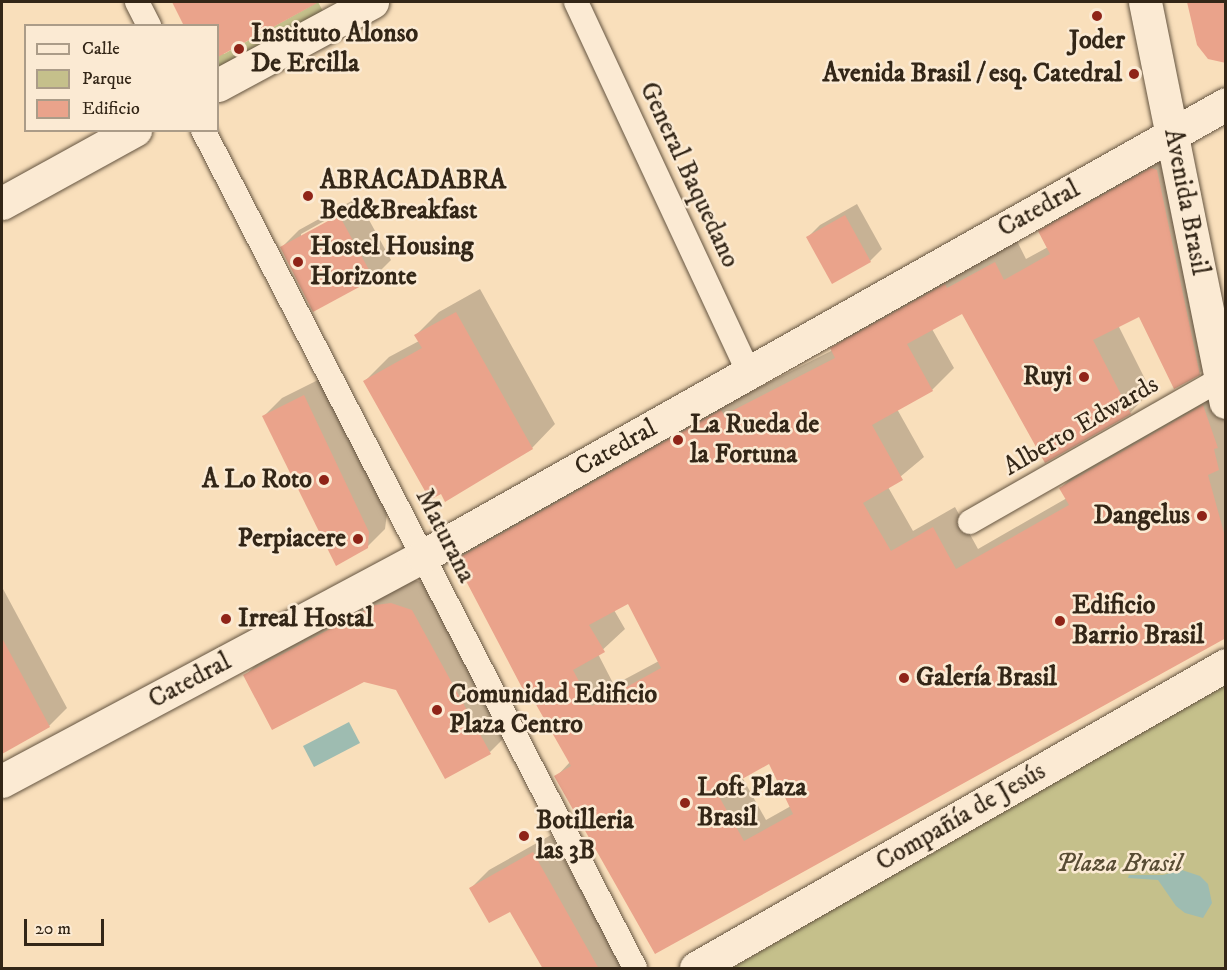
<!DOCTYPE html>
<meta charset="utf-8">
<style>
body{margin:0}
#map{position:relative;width:1227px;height:970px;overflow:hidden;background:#f9dfbb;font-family:"IM FELL DW Pica",serif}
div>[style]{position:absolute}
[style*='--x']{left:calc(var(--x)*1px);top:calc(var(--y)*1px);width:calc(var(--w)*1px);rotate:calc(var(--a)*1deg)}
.green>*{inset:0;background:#c5c08b}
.water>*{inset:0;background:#9ebcb1}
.shadow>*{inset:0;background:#0003}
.building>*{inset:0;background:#eaa38b}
.roads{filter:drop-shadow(0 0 2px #645440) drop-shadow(0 0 2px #645440)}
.street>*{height:24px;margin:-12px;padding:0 12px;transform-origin:12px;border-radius:12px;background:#fbead3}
.secondary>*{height:33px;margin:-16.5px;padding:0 16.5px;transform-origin:16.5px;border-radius:16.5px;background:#fbead3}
.dots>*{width:16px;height:16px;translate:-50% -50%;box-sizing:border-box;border:3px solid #fbead3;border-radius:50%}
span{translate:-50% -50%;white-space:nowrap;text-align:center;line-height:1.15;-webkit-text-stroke:5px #fbead3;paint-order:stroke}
.poi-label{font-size:26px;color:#332617;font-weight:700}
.left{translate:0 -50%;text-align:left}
.right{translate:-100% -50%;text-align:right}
.street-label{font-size:26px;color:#332617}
.park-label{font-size:26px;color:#584c34;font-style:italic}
.frame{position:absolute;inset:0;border:3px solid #332617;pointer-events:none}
.legend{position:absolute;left:24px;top:24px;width:195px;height:108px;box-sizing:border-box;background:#fbead3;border:2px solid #ab9c88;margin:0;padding:8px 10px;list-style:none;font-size:18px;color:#332617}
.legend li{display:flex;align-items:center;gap:12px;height:30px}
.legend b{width:30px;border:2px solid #ab9c88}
.scale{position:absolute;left:24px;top:919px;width:80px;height:27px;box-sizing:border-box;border:3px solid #332617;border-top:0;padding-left:8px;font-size:18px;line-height:21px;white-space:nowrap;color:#332617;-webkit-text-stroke:4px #fbead3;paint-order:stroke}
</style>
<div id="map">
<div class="green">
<div style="clip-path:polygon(318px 2px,325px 15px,218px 72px,218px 53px,224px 54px)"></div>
<div style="clip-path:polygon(1225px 680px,1225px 968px,732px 968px,1220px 682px)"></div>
</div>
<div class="water">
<div style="clip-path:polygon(349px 722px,360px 743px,314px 767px,303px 746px)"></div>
<div style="clip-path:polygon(1182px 870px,1200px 876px,1208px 884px,1212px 903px,1203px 918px,1185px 913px,1176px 906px,1158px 880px,1128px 878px,1129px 875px,1163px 875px)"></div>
</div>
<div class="shadow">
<div style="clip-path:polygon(173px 2px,316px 2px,224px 52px,222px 49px,218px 51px,218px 26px,186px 26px)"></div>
<div style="clip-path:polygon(1189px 2px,1226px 2px,1226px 61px,1199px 44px)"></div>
<div style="clip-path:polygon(evenodd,1173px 147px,1221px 352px,1199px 374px,1140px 315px,1118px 325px,1151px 391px,1130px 413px,963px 312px,932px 329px,954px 368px,932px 390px,897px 409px,924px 457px,888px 487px,913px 531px,955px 507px,978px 549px,1067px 498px,1061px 488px,1082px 466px,1226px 386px,1226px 634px,656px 952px,556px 777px,570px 762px,457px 560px,478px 538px,743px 389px,746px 394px,833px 350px,854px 327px,967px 263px,969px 267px,1017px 241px,1026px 259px,1048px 247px,1040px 232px,1062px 210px,1173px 147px,628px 602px,659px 661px,614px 685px,598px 654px,625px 629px,614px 610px,628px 602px,1173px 147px,770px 762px,791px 806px,766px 820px,742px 777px,770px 762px)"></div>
<div style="clip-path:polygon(evenodd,357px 198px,391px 260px,373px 278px,281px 248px,299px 230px,357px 198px,344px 210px,346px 213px,301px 238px,301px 234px,344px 210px)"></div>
<div style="clip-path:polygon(857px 204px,882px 249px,870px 261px,808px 237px,820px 225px)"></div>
<div style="clip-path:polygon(480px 289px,555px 424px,532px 448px,365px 381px,389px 357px,419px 341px,416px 335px,439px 312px)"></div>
<div style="clip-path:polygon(322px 378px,387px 513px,385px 529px,367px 547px,264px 416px,282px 398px)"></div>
<div style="clip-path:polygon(415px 580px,435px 587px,513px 729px,490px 752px,397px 689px,363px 680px,245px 676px,268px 652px,400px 582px)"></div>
<div style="clip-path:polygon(2px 587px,67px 708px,49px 726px,8px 748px,2px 737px)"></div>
<div style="clip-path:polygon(551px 835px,623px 967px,622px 968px,544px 968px,511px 910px,471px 888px,489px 870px)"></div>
</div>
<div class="building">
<div style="clip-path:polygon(172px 2px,319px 2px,218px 57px,218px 26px,184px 26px)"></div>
<div style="clip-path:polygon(1187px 2px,1226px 2px,1226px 63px,1208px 59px,1197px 45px)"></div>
<div style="clip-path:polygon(evenodd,1151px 168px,1157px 170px,1200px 375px,1174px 389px,1139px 317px,1093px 340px,1131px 414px,1045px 463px,962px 314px,907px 344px,933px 391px,872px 425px,903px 480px,863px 503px,891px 551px,933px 527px,956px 569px,1069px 505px,1059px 488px,1203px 405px,1218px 448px,1214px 449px,1219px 470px,1208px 475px,1226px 540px,1226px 638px,655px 954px,554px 776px,571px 766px,534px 701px,530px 703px,455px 560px,721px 410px,724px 415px,835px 358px,830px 348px,945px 284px,947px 288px,995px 262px,1004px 280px,1050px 254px,1038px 231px,1151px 168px,628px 604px,661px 668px,592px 706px,573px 670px,605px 652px,589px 625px,628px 604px,1151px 168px,769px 764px,793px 814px,744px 841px,717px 793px,769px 764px)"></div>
<div style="clip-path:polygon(339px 215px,374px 279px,313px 312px,280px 247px)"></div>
<div style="clip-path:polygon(845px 215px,871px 262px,832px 284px,806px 237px)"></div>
<div style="clip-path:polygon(456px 312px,533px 449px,445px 502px,441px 494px,430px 500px,363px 381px,422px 348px,414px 335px)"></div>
<div style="clip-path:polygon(304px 395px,369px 532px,368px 548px,336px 566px,262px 416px)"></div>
<div style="clip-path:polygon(391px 603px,412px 610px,491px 754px,445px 779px,396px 690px,364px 682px,272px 730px,243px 675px,375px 605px)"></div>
<div style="clip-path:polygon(2px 638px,50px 727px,2px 754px)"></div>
<div style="clip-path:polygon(533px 852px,599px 969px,543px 969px,510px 912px,489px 923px,469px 888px)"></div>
</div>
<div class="roads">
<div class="street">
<div style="--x:137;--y:2;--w:27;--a:63"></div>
<div style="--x:576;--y:2;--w:409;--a:65"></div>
<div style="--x:203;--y:130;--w:943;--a:62.73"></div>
<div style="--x:970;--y:522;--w:289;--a:-29.7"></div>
</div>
<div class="secondary">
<div style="--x:1145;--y:2;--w:408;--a:78.6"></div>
<div style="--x:218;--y:85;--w:175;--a:-28.3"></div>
<div style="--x:2;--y:203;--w:152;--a:-28.8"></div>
<div style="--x:2;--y:781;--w:477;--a:-28.1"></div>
<div style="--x:423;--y:556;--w:921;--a:-29.37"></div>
<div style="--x:696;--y:968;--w:610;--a:-29.76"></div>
</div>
</div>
<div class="dots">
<div style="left:1097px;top:16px;background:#8f2418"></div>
<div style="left:239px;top:49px;background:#8f2418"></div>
<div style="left:1134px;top:74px;background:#8f2418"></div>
<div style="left:308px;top:196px;background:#8f2418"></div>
<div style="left:298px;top:262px;background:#8f2418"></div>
<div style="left:1084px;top:377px;background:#8f2418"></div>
<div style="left:678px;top:440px;background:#8f2418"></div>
<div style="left:324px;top:480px;background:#8f2418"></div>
<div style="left:1202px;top:516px;background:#8f2418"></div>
<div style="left:358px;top:539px;background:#8f2418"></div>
<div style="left:226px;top:619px;background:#8f2418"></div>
<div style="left:1060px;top:621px;background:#8f2418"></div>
<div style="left:904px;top:678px;background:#8f2418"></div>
<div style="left:437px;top:710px;background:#8f2418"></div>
<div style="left:685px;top:803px;background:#8f2418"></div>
<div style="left:524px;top:836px;background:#8f2418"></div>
</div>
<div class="poi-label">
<span class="left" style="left:251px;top:49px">Instituto Alonso<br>De Ercilla</span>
<span style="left:1097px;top:41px">Joder</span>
<span class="right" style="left:1122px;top:74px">Avenida Brasil / esq. Catedral</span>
<span class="left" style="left:320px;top:196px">ABRACADABRA<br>Bed&amp;Breakfast</span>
<span class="left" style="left:310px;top:262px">Hostel Housing<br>Horizonte</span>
<span class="right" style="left:1072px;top:377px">Ruyi</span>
<span class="left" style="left:690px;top:440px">La Rueda de<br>la Fortuna</span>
<span class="right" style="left:312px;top:480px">A Lo Roto</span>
<span class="right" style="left:1190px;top:516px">Dangelus</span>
<span class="right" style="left:346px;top:539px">Perpiacere</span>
<span class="left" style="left:1072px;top:621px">Edificio<br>Barrio Brasil</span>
<span class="left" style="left:238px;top:619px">Irreal Hostal</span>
<span class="left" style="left:916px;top:678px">Galería Brasil</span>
<span class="left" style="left:449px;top:710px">Comunidad Edificio<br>Plaza Centro</span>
<span class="left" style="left:697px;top:803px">Loft Plaza<br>Brasil</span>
<span class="left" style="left:536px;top:836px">Botilleria<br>las 3B</span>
</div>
<div class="street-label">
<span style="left:689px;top:175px;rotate:65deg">General Baquedano</span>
<span style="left:1186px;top:202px;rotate:79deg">Avenida Brasil</span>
<span style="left:1039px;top:209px;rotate:-29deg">Catedral</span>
<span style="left:1081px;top:426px;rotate:-30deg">Alberto Edwards</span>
<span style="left:616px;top:448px;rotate:-29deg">Catedral</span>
<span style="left:445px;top:536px;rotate:63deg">Maturana</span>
<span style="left:190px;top:681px;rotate:-28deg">Catedral</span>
<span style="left:961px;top:817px;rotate:-30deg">Compañía de Jesús</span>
</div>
<div class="park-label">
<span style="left:1119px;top:864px">Plaza Brasil</span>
</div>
<div class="frame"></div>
<ul class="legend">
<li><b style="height:8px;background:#fbead3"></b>Calle</li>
<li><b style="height:16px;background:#c5c08b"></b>Parque</li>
<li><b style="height:16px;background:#eaa38b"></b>Edificio</li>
</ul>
<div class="scale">20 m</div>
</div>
